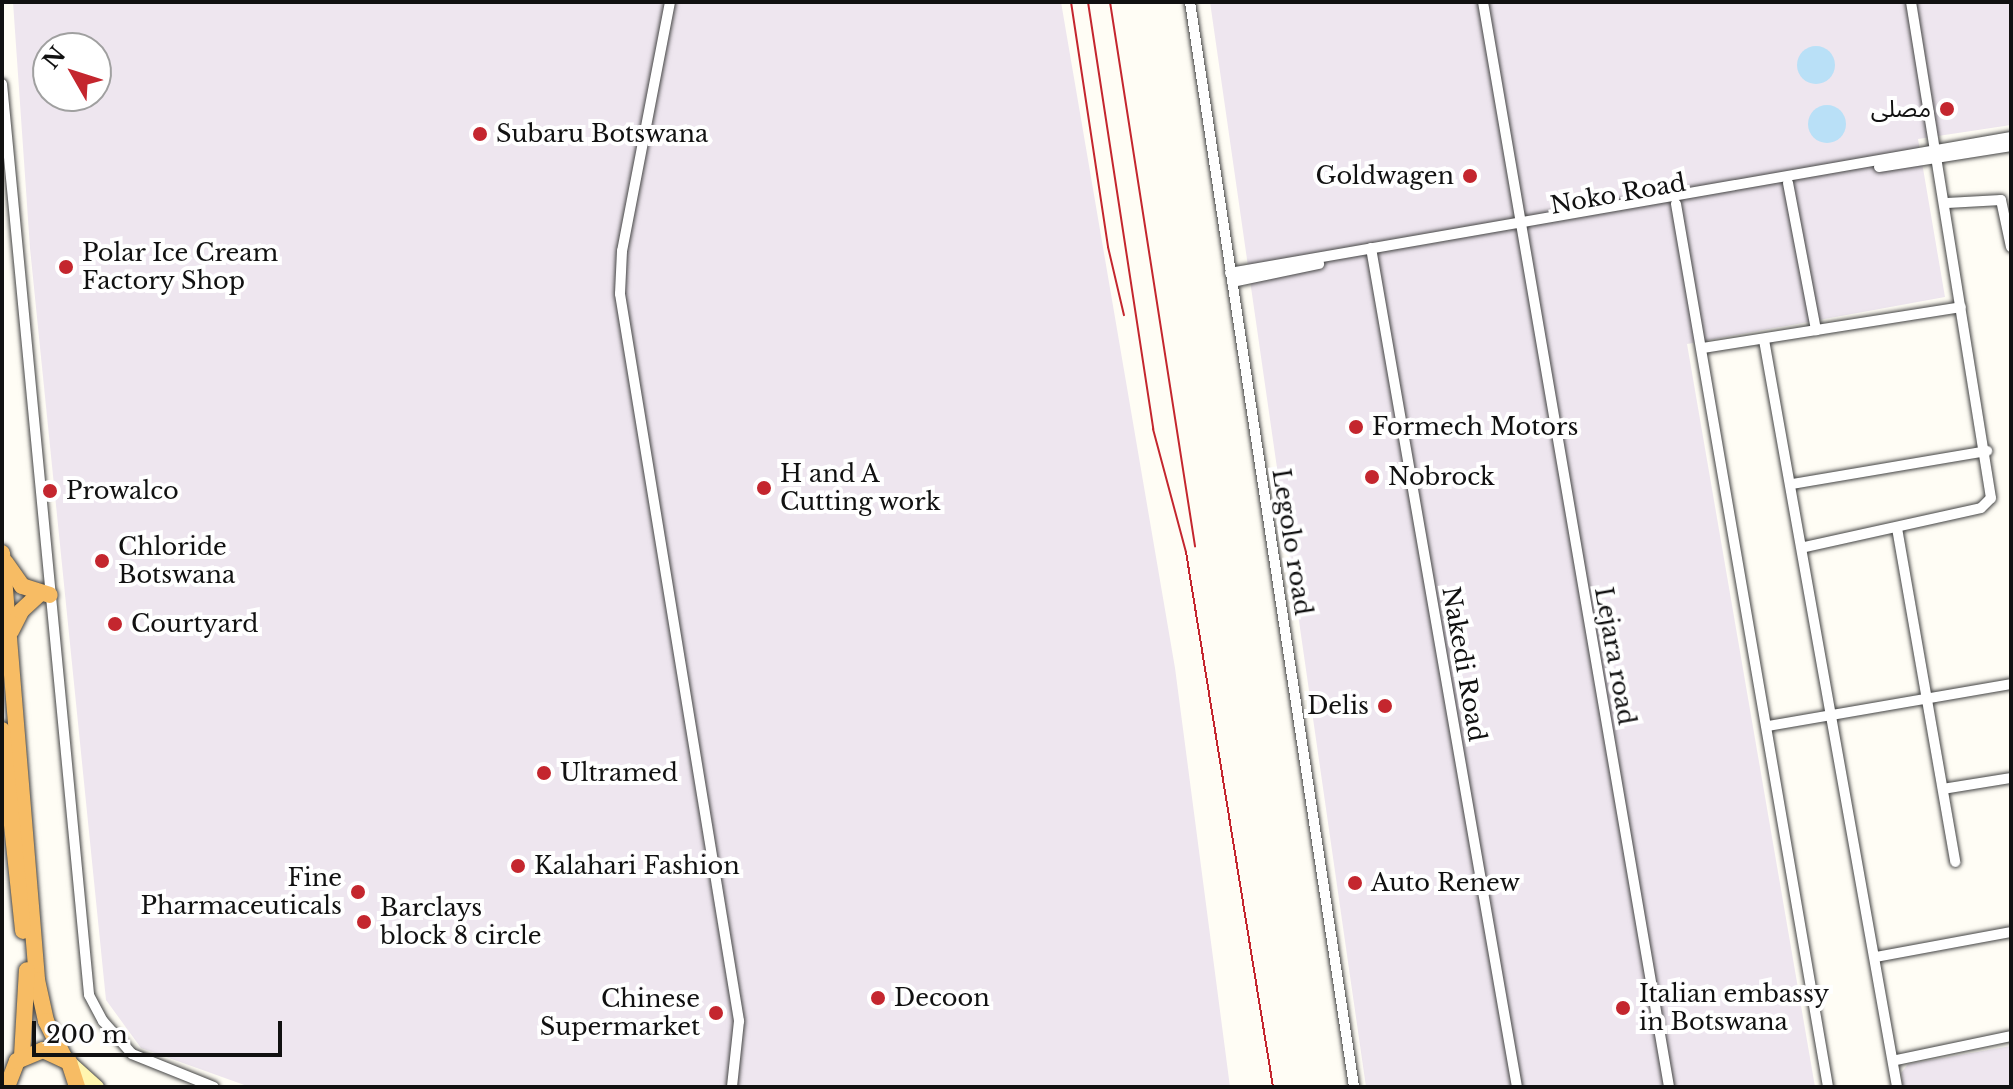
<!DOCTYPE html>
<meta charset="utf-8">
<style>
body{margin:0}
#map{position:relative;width:2013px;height:1089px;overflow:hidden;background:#fffdf5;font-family:"Libre Baskerville","Noto Sans Arabic",serif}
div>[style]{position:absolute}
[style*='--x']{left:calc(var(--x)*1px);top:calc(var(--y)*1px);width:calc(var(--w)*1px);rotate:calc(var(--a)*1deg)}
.industrial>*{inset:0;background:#eee6ef}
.water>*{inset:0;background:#b9e0f7}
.round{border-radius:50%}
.roads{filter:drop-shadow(0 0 2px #444) drop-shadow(0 0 2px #444)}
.minor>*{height:10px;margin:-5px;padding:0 5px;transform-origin:5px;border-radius:5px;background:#fff}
.secondary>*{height:14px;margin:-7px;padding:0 7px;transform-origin:7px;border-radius:7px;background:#fff6b0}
.trunk>*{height:16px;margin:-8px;padding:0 8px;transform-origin:8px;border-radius:8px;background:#f7bc64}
.rail>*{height:2px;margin:-1px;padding:0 1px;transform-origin:1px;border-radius:1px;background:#c4262e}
.dots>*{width:22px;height:22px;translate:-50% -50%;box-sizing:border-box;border:4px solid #fff;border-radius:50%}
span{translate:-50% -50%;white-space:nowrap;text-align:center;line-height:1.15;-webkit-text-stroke:8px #fff;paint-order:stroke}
.poi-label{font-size:24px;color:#111}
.right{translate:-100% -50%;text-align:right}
.left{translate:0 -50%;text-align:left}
.street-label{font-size:24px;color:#111}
.frame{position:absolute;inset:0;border:4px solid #111;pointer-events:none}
.north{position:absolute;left:32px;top:32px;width:80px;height:80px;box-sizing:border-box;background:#fff;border:2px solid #a0a0a0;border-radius:50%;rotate:309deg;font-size:22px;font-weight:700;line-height:32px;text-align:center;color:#111}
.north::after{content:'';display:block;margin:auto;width:28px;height:36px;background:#c4262e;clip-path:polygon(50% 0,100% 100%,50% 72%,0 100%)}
.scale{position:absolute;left:32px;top:1021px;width:250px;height:36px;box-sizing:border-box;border:4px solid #111;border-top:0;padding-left:10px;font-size:24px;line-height:28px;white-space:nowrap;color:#111;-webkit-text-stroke:6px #fff;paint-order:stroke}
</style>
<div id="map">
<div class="industrial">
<div style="clip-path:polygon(evenodd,13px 2px,1061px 2px,1175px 668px,1230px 1087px,250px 1087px,141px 1048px,106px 1000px,30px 248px,13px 2px,48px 48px,96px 48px,96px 96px,48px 96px,48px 48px)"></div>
<div style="clip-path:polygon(1210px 2px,2011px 2px,2011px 125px,1918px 139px,1945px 297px,1687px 344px,1815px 1087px,1366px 1087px)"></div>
<div style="clip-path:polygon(2011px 1046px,2011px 1087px,1903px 1087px,1901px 1073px,1908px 1064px)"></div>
</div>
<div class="water">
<div class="round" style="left:1797px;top:46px;width:38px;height:38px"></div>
<div class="round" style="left:1808px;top:105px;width:38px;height:38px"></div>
</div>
<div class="roads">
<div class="minor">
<div style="--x:670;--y:2;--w:254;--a:100.9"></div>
<div style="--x:622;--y:251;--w:43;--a:92.7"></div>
<div style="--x:620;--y:294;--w:737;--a:80.7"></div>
<div style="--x:739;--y:1021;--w:66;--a:96.1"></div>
<div style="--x:1190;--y:2;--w:1097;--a:81.4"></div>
<div style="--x:1483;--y:2;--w:1101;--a:80.27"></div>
<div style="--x:2;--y:84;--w:915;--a:84.54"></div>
<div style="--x:89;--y:995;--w:30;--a:62"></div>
<div style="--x:103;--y:1021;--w:44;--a:48.7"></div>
<div style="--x:132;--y:1054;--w:88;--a:21.9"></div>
<div style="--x:1879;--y:167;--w:134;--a:-9"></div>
<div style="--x:1788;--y:183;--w:150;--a:79.2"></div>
<div style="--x:1947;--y:203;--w:54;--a:-3.2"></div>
<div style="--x:2001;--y:200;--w:48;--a:78"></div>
<div style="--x:1676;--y:204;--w:896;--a:80.23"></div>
<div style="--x:1371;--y:248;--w:852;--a:80.13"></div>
<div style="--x:1230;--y:273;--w:793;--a:-9.88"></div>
<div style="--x:1232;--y:282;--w:89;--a:-11.7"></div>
<div style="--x:1764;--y:340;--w:759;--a:79.9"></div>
<div style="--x:1703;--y:348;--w:261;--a:-9"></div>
<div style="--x:1792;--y:484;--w:198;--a:-9.6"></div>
<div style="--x:1897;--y:528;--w:339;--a:80.1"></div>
<div style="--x:1805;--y:547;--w:180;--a:-12.5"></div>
<div style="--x:1981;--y:508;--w:14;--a:-45"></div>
<div style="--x:1991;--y:498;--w:502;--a:-99.16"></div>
<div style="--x:1768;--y:726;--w:247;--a:-9.8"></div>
<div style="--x:1943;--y:789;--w:69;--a:-9.2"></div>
<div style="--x:1876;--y:957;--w:137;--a:-10.5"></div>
<div style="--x:1896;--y:1060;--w:117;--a:-11.8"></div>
</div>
<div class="secondary">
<div style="--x:69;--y:1062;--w:38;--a:42"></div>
</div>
<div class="trunk">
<div style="--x:2;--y:553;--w:428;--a:85.3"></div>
<div style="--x:37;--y:980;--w:42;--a:77.6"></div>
<div style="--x:46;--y:1021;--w:40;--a:63.4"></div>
<div style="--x:6;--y:563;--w:28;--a:55"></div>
<div style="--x:22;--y:586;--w:29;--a:18"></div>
<div style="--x:11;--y:631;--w:22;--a:-63"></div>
<div style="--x:21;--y:611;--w:23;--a:-43"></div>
<div style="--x:2;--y:730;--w:202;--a:84"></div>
<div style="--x:22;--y:1056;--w:86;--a:-86.7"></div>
<div style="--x:7;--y:1087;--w:28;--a:-69"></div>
<div style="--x:17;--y:1061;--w:28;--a:-23"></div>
<div style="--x:43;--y:1050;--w:29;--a:25"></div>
<div style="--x:69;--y:1062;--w:26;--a:72"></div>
</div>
</div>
<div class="rail">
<div style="--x:1071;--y:2;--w:248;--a:81.4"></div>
<div style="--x:1108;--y:247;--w:70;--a:76.8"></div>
<div style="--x:1088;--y:2;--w:432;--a:81.3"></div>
<div style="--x:1153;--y:429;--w:127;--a:75"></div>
<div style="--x:1186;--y:552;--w:542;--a:80.76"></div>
<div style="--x:1110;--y:2;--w:551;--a:81.12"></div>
</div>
<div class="dots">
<div style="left:1947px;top:109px;background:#c4262e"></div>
<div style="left:480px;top:134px;background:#c4262e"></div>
<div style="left:1470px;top:176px;background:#c4262e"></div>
<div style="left:66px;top:267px;background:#c4262e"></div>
<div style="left:1356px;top:427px;background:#c4262e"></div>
<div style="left:1372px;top:477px;background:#c4262e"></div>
<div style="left:764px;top:488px;background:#c4262e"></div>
<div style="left:50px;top:491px;background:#c4262e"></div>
<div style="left:102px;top:561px;background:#c4262e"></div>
<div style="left:115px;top:624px;background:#c4262e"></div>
<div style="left:1385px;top:706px;background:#c4262e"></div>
<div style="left:544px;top:773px;background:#c4262e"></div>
<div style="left:518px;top:866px;background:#c4262e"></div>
<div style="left:1355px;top:883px;background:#c4262e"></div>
<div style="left:358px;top:892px;background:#c4262e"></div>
<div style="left:364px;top:922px;background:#c4262e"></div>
<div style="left:878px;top:998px;background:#c4262e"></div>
<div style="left:1623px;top:1008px;background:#c4262e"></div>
<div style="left:716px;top:1013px;background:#c4262e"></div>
</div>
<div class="poi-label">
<span class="right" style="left:1931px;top:109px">مصلى</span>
<span class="left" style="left:496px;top:134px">Subaru Botswana</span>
<span class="right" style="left:1454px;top:176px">Goldwagen</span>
<span class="left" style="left:82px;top:267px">Polar Ice Cream<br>Factory Shop</span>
<span class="left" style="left:1372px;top:427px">Formech Motors</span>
<span class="left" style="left:780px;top:488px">H and A<br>Cutting work</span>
<span class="left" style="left:1388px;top:477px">Nobrock</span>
<span class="left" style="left:66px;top:491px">Prowalco</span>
<span class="left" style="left:118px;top:561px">Chloride<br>Botswana</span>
<span class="left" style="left:131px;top:624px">Courtyard</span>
<span class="right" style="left:1369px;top:706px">Delis</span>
<span class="left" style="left:560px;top:773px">Ultramed</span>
<span class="left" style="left:534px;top:866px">Kalahari Fashion</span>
<span class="right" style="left:342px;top:892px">Fine<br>Pharmaceuticals</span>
<span class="left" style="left:1371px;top:883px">Auto Renew</span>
<span class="left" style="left:380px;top:922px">Barclays<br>block 8 circle</span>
<span class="left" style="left:1639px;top:1008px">Italian embassy<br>in Botswana</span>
<span class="left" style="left:894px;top:998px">Decoon</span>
<span class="right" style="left:700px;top:1013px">Chinese<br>Supermarket</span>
</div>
<div class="street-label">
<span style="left:1618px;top:194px;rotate:-10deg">Noko Road</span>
<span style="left:1292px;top:542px;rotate:81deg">Legolo road</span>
<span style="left:1615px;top:656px;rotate:80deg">Lejara road</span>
<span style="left:1464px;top:664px;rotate:80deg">Nakedi Road</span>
</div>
<div class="frame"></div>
<div class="north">N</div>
<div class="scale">200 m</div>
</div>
